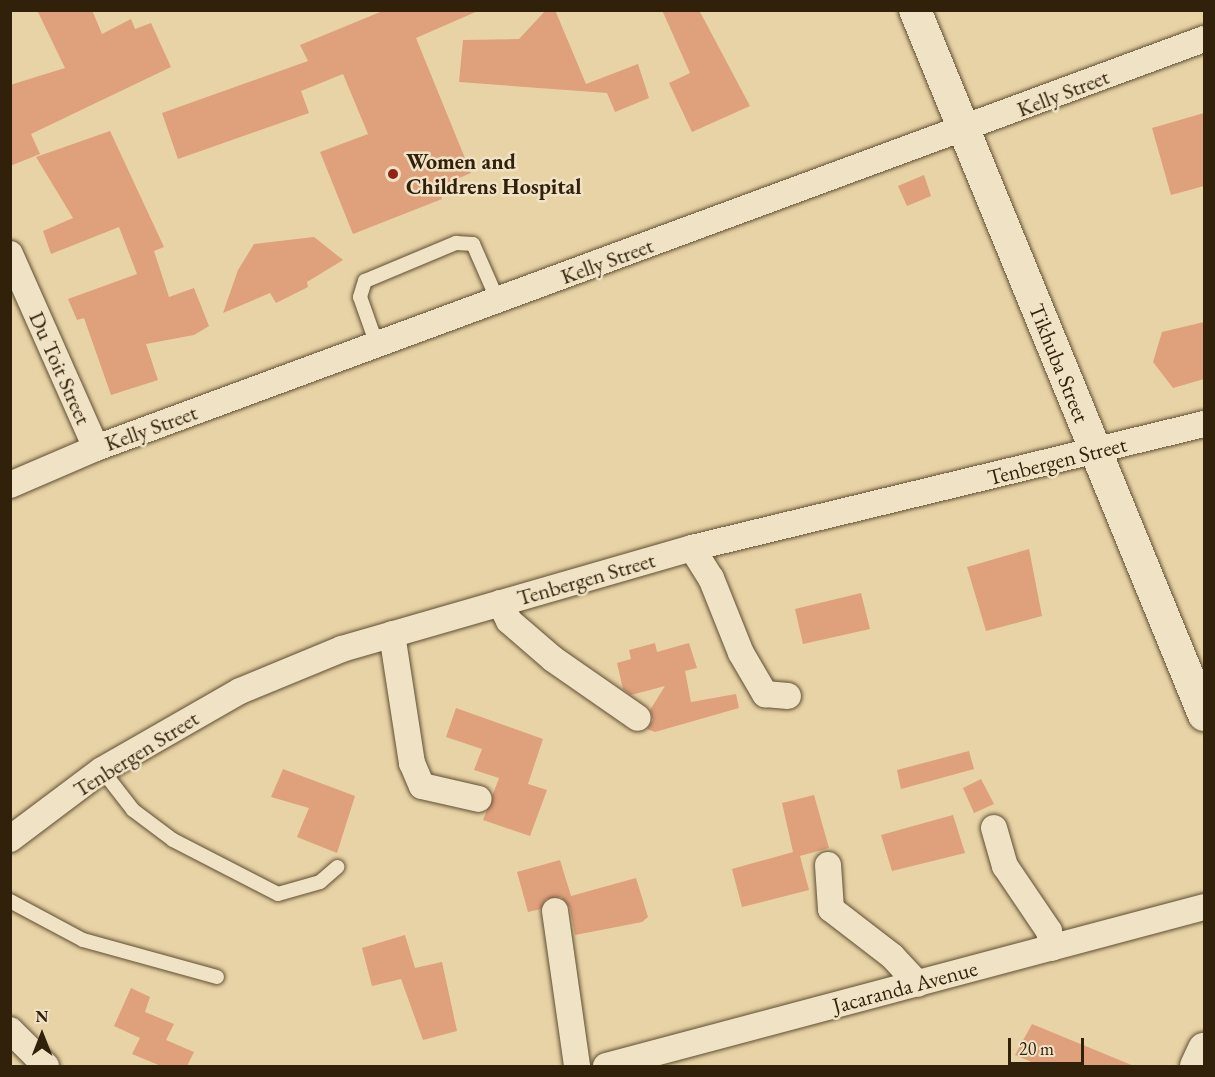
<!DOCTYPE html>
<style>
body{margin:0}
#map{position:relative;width:1215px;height:1077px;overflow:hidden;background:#e8d3a6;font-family:"EB Garamond",serif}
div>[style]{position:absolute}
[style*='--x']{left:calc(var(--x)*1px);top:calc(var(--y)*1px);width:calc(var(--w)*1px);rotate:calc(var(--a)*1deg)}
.building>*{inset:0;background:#dfa07c}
.roads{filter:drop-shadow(0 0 2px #5f4e32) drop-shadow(0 0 2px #5f4e32)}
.service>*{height:14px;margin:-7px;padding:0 7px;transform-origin:7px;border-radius:7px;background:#f0e2c5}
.minor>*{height:26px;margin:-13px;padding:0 13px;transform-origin:13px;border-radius:13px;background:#f0e2c5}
.tertiary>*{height:32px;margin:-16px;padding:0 16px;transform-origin:16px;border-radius:16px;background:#f0e2c5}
.dots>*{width:16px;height:16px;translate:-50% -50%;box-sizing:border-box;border:3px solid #f0e2c5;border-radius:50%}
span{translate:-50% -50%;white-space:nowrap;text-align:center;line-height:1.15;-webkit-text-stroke:5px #f0e2c5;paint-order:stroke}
.street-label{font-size:22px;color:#31210b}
.poi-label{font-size:22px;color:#31210b;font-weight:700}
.left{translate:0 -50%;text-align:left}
.frame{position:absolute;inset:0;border:12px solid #31210b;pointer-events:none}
.north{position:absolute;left:12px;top:1005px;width:60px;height:60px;-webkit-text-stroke:4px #f0e2c5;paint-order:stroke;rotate:0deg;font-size:16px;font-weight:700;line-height:24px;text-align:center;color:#31210b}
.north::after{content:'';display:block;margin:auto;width:21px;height:27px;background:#31210b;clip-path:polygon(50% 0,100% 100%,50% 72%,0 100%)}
.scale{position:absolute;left:1008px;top:1038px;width:76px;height:27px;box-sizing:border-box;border:3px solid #31210b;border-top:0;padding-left:8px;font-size:18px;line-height:21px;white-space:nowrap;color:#31210b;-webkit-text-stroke:4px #f0e2c5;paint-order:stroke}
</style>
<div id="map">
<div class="building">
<div style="clip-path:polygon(37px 10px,92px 10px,102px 34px,131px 19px,135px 29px,151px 23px,171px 67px,31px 134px,40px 154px,10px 166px,10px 85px,65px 68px)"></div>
<div style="clip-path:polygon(385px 10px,480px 10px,416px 38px,471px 173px,438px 187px,442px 199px,353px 234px,320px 152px,368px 134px,343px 74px,301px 91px,309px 113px,178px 159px,162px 113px,308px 61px,300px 45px)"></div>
<div style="clip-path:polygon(546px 10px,555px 10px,586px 84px,638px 64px,649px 98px,615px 112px,607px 93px,459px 82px,463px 40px,519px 39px)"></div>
<div style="clip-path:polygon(662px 10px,699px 10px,750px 106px,692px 132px,669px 83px,690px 73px)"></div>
<div style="clip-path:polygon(1204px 113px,1204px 186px,1171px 195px,1152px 128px)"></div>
<div style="clip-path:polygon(110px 131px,164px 247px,154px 251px,169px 297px,194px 288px,209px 326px,194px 335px,146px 344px,158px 380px,111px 395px,84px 318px,77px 320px,68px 299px,137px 274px,119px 227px,51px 254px,43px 231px,73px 218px,36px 157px)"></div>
<div style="clip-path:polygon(924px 175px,931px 196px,907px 206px,898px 186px)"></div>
<div style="clip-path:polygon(314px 237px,343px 260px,307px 282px,308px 287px,276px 303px,270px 293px,223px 313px,238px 270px,254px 244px)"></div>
<div style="clip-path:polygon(1204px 322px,1204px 379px,1173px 388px,1153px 362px,1162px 332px)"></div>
<div style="clip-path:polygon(1029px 549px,1042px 616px,986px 631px,967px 567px)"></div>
<div style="clip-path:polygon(861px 593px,870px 629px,803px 644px,795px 609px)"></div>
<div style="clip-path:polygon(655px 643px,657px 652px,689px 643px,697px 668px,685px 671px,691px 702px,736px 694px,739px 708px,655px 732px,647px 729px,653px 720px,650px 710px,665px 686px,631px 695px,623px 689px,617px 663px,631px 659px,629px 650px)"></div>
<div style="clip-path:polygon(456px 708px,543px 739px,528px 784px,547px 790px,530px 836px,483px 820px,499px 778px,474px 770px,482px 749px,446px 737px)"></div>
<div style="clip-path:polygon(969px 751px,974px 769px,901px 789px,897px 770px)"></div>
<div style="clip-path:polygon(283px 769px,355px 796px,337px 853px,297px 837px,309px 808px,271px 797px)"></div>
<div style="clip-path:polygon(981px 779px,994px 804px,974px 813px,963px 788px)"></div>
<div style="clip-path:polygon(814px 795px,829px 848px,800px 856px,809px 890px,742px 907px,732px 869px,793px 852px,782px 803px)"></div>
<div style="clip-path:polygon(953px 815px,965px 853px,892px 871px,881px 835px)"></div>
<div style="clip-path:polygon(560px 860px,571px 896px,636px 878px,648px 917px,642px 922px,575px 935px,570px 908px,561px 897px,546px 899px,541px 909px,528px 912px,517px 872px)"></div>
<div style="clip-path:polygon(405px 935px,415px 968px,442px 962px,457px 1031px,423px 1040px,401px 979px,372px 986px,362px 948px)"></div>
<div style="clip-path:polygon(131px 988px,150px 997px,145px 1012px,174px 1024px,166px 1040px,194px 1052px,187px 1066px,161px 1066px,132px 1054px,140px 1038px,114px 1026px)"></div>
<div style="clip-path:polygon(1032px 1024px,1134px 1066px,1041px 1066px,1015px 1055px)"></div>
</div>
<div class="roads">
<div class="service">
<div style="--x:377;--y:345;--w:51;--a:-109.5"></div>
<div style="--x:360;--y:297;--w:17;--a:-73"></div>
<div style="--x:365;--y:281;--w:99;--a:-22.7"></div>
<div style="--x:456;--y:243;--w:17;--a:3"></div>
<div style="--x:473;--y:244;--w:62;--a:66.3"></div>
<div style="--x:102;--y:770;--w:51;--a:52.2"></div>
<div style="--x:133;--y:810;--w:50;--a:36.9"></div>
<div style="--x:173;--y:840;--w:118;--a:27.2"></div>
<div style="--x:278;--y:894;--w:44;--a:-15.9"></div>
<div style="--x:320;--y:882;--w:23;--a:-41"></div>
<div style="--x:10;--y:901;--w:83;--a:28.1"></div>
<div style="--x:83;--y:940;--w:139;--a:15.4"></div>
</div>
<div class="minor">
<div style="--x:10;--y:254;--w:212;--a:66.1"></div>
<div style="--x:10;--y:485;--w:94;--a:-23.3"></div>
<div style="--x:96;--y:448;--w:1181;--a:-20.26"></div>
<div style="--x:692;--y:548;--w:36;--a:58"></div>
<div style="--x:711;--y:578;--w:81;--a:68.2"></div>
<div style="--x:741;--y:653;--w:48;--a:59.7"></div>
<div style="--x:765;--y:694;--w:23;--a:5"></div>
<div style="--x:500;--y:603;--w:20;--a:63"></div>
<div style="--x:509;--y:621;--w:58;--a:40.8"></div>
<div style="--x:553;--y:659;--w:103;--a:34.8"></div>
<div style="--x:392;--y:634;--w:131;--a:81.2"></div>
<div style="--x:412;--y:763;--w:25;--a:67"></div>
<div style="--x:422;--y:786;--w:58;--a:12.8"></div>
<div style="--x:994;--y:828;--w:40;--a:74"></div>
<div style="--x:1005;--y:866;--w:78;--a:55.9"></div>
<div style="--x:1049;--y:931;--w:17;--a:80"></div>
<div style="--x:10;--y:839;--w:115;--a:-36.9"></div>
<div style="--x:102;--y:770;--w:159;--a:-29.8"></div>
<div style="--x:240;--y:691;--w:110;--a:-22.4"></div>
<div style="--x:342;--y:649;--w:364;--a:-16.1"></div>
<div style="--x:692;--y:548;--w:527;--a:-13.61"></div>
<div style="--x:828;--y:865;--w:44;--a:86.1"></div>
<div style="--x:831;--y:909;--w:77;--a:37.6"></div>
<div style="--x:892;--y:956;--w:38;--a:47"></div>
<div style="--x:555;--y:911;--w:157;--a:81.9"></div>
<div style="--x:10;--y:1030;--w:51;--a:45"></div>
<div style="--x:606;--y:1066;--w:619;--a:-14.89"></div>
</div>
<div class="tertiary">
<div style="--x:915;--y:10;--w:762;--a:67.71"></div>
<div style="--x:1196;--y:1066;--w:19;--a:-65"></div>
</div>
</div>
<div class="dots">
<div style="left:393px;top:174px;background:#8f2418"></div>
</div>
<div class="street-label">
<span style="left:1063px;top:93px;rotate:-21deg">Kelly Street</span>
<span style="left:607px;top:261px;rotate:-20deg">Kelly Street</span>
<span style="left:1059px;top:363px;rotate:68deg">Tikhuba Street</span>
<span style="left:60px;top:368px;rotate:66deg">Du Toit Street</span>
<span style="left:151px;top:428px;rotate:-20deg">Kelly Street</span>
<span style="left:1057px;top:461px;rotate:-14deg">Tenbergen Street</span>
<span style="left:586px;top:579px;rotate:-16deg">Tenbergen Street</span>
<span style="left:136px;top:754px;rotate:-32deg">Tenbergen Street</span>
<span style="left:905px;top:987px;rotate:-15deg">Jacaranda Avenue</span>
</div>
<div class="poi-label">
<span class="left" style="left:406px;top:174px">Women and<br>Childrens Hospital</span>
</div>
<div class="frame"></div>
<div class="north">N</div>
<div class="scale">20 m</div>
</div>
